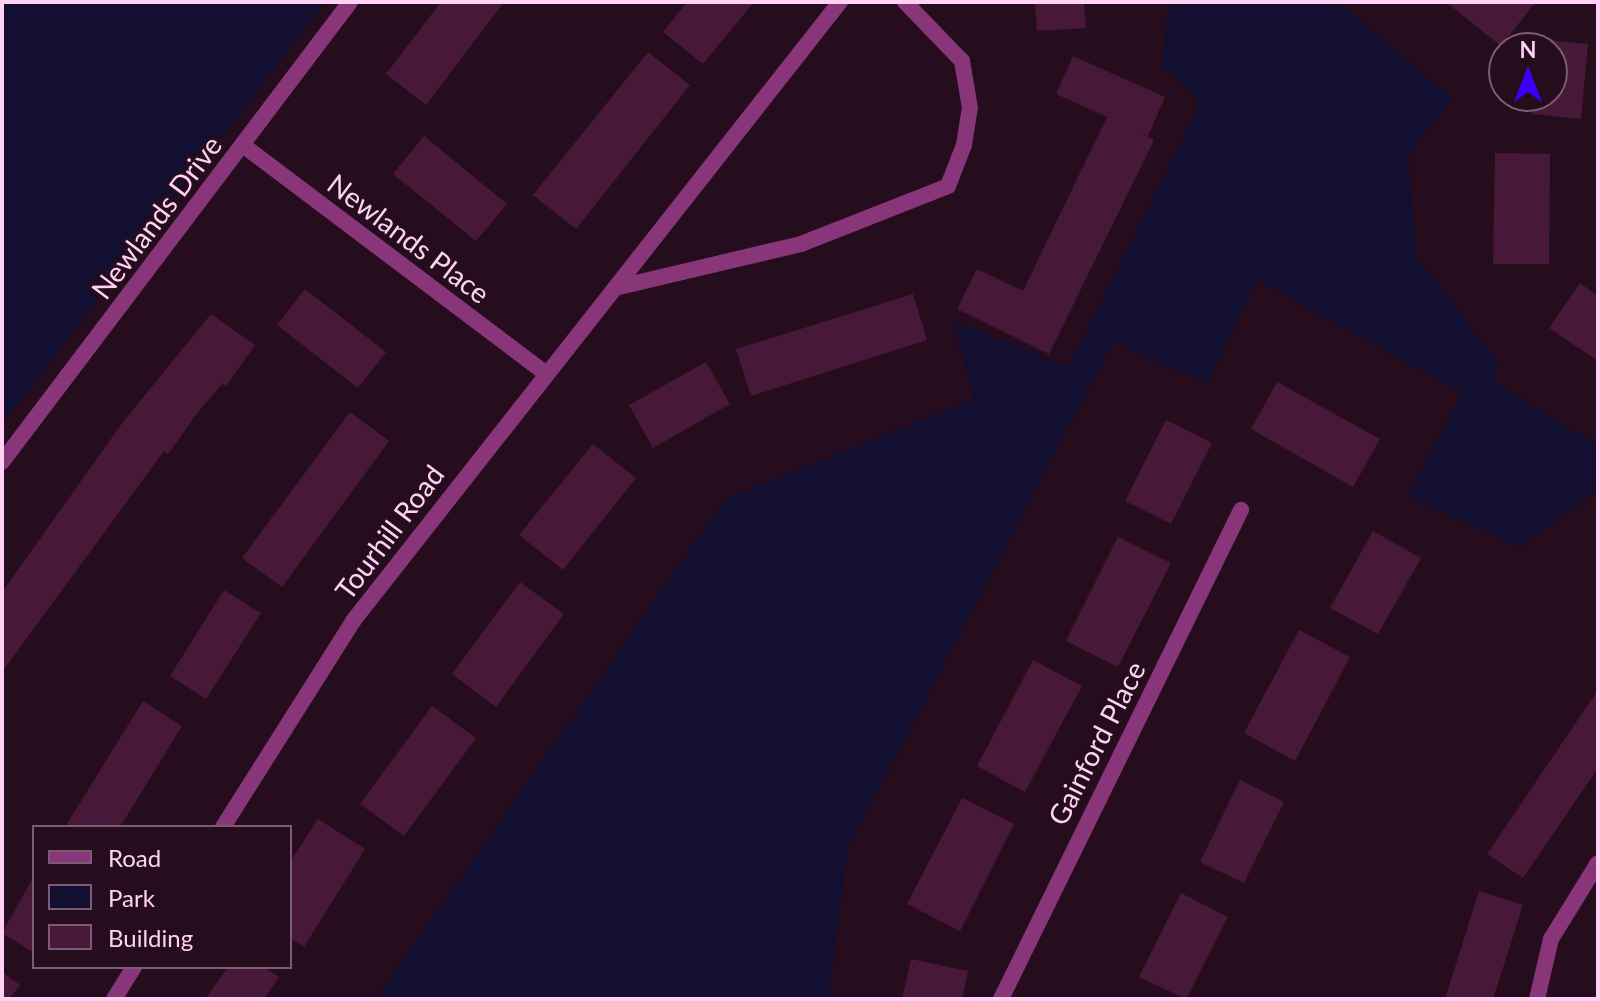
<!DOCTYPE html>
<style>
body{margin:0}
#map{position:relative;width:1600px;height:1001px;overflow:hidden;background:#250d1e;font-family:Lato,sans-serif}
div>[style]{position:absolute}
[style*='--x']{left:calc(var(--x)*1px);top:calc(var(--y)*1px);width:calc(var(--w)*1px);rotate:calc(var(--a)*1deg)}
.green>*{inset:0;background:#130f30}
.building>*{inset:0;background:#481838}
.minor>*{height:16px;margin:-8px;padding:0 8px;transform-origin:8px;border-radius:8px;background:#883579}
span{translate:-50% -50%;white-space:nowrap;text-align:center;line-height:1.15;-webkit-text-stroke:7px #250d1e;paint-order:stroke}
.street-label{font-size:28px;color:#ffd1f4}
.frame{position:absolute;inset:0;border:4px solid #ffd1f4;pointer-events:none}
.legend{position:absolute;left:32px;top:825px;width:260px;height:144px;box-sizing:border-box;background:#250d1e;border:2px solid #7c5b74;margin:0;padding:10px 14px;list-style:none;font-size:24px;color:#ffd1f4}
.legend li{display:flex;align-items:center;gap:16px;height:40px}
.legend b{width:40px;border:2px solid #7c5b74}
.north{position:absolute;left:1488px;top:32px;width:80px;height:80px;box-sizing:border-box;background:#250d1e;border:2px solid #7c5b74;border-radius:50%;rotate:0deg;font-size:22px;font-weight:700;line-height:32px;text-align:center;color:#ffd1f4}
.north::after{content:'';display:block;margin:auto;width:28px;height:36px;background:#3b00fc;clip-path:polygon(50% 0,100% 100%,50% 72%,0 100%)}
</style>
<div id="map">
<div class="green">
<div style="clip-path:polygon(2px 2px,325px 2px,2px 425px)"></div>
<div style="clip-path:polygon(1169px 2px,1337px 2px,1453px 98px,1408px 156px,1416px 255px,1497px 361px,1495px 383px,1598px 445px,1596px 492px,1519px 547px,1408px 496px,1462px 393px,1257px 280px,1207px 384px,1113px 342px,848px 848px,828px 999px,376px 999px,725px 499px,974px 399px,952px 320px,1069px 367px,1200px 102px,1162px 66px)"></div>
</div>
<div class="building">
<div style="clip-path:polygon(441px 2px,504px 2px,426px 105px,386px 74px)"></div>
<div style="clip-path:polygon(687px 2px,754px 2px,703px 64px,663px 32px)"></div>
<div style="clip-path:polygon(1035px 2px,1084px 2px,1086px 28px,1037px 31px)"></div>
<div style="clip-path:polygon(1446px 2px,1531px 2px,1534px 4px,1501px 46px)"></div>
<div style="clip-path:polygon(1540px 39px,1588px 44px,1581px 119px,1532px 114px,1534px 96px,1552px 96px,1552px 48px,1539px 48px)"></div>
<div style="clip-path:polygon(648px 52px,690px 85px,576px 229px,533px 195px)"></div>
<div style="clip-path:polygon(1073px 56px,1165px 97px,1148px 136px,1137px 131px,1154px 140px,1049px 354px,957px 309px,977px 269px,1023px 291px,1107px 117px,1056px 94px)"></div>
<div style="clip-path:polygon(424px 136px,507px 204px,476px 241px,393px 174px)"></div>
<div style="clip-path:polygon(1495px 153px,1550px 154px,1549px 264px,1493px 264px)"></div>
<div style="clip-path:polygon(1580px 283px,1598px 296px,1598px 361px,1549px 328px)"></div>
<div style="clip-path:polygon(305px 289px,386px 352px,358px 388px,277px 325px)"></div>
<div style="clip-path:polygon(913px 294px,927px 340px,751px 396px,736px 349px)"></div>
<div style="clip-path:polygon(211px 314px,255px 345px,226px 386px,223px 383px,198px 412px,168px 454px,164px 451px,2px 672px,2px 592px,123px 422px)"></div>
<div style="clip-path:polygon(706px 362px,730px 404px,653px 448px,629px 405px)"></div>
<div style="clip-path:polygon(1277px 382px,1380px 439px,1353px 487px,1251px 429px)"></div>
<div style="clip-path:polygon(350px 412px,389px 441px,282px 587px,242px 558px)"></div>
<div style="clip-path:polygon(1166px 420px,1212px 443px,1171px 524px,1125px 501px)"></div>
<div style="clip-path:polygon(593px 444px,636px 478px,563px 570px,519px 535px)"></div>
<div style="clip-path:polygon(1373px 531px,1421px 558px,1378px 634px,1330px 608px)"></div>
<div style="clip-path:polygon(1118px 537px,1171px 563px,1118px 667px,1066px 641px)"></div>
<div style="clip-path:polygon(520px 582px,564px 614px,496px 707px,452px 674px)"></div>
<div style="clip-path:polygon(224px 590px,261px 613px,206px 699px,170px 676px)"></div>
<div style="clip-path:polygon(1299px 630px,1350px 657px,1295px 761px,1244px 733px)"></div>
<div style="clip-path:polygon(1033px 660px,1082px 686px,1025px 792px,977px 766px)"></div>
<div style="clip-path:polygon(1598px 690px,1598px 768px,1523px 878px,1487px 854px)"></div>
<div style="clip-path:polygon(143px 701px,182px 726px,120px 827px,65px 827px)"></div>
<div style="clip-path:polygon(432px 706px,476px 738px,404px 836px,360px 804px)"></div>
<div style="clip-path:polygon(1240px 780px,1284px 802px,1244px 883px,1200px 862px)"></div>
<div style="clip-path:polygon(962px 798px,1014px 824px,960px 931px,907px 904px)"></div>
<div style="clip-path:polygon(318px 819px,365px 849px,304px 947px,290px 938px,290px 862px)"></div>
<div style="clip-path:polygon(34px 876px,34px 953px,2px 933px)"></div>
<div style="clip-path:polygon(1479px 891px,1523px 905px,1493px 999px,1445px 999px)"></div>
<div style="clip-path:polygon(1181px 893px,1228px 917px,1186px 999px,1139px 977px)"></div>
<div style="clip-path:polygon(911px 959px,968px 971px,962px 999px,902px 999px)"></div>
<div style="clip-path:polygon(228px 967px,264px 967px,279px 977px,264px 999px,205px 999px)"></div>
<div style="clip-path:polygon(2px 972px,20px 985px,9px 999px,2px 999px)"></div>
</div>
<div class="minor">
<div style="--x:244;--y:146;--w:376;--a:37"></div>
<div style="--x:619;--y:287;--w:187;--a:-13.3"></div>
<div style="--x:801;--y:244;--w:158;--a:-21.5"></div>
<div style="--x:948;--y:186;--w:44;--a:-68.7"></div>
<div style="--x:964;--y:145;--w:37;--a:-81"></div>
<div style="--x:970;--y:108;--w:48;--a:-99.7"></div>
<div style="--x:962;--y:61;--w:82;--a:-134"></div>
<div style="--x:2;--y:462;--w:577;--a:-52.89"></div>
<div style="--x:223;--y:827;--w:244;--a:-57.7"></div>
<div style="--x:353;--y:621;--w:788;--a:-51.81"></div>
<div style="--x:114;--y:999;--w:38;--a:-58"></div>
<div style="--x:1001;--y:999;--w:545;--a:-63.86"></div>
<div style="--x:1537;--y:999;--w:62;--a:-76.9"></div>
<div style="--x:1551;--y:939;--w:89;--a:-58.3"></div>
</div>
<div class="street-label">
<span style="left:156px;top:217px;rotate:-53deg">Newlands Drive</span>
<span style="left:409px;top:238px;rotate:37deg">Newlands Place</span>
<span style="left:389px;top:532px;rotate:-53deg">Tourhill Road</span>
<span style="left:1096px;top:743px;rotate:-63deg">Gainford Place</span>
</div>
<div class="frame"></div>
<ul class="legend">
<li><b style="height:10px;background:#883579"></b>Road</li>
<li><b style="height:22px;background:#130f30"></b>Park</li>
<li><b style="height:22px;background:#481838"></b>Building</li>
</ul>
<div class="north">N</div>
</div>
